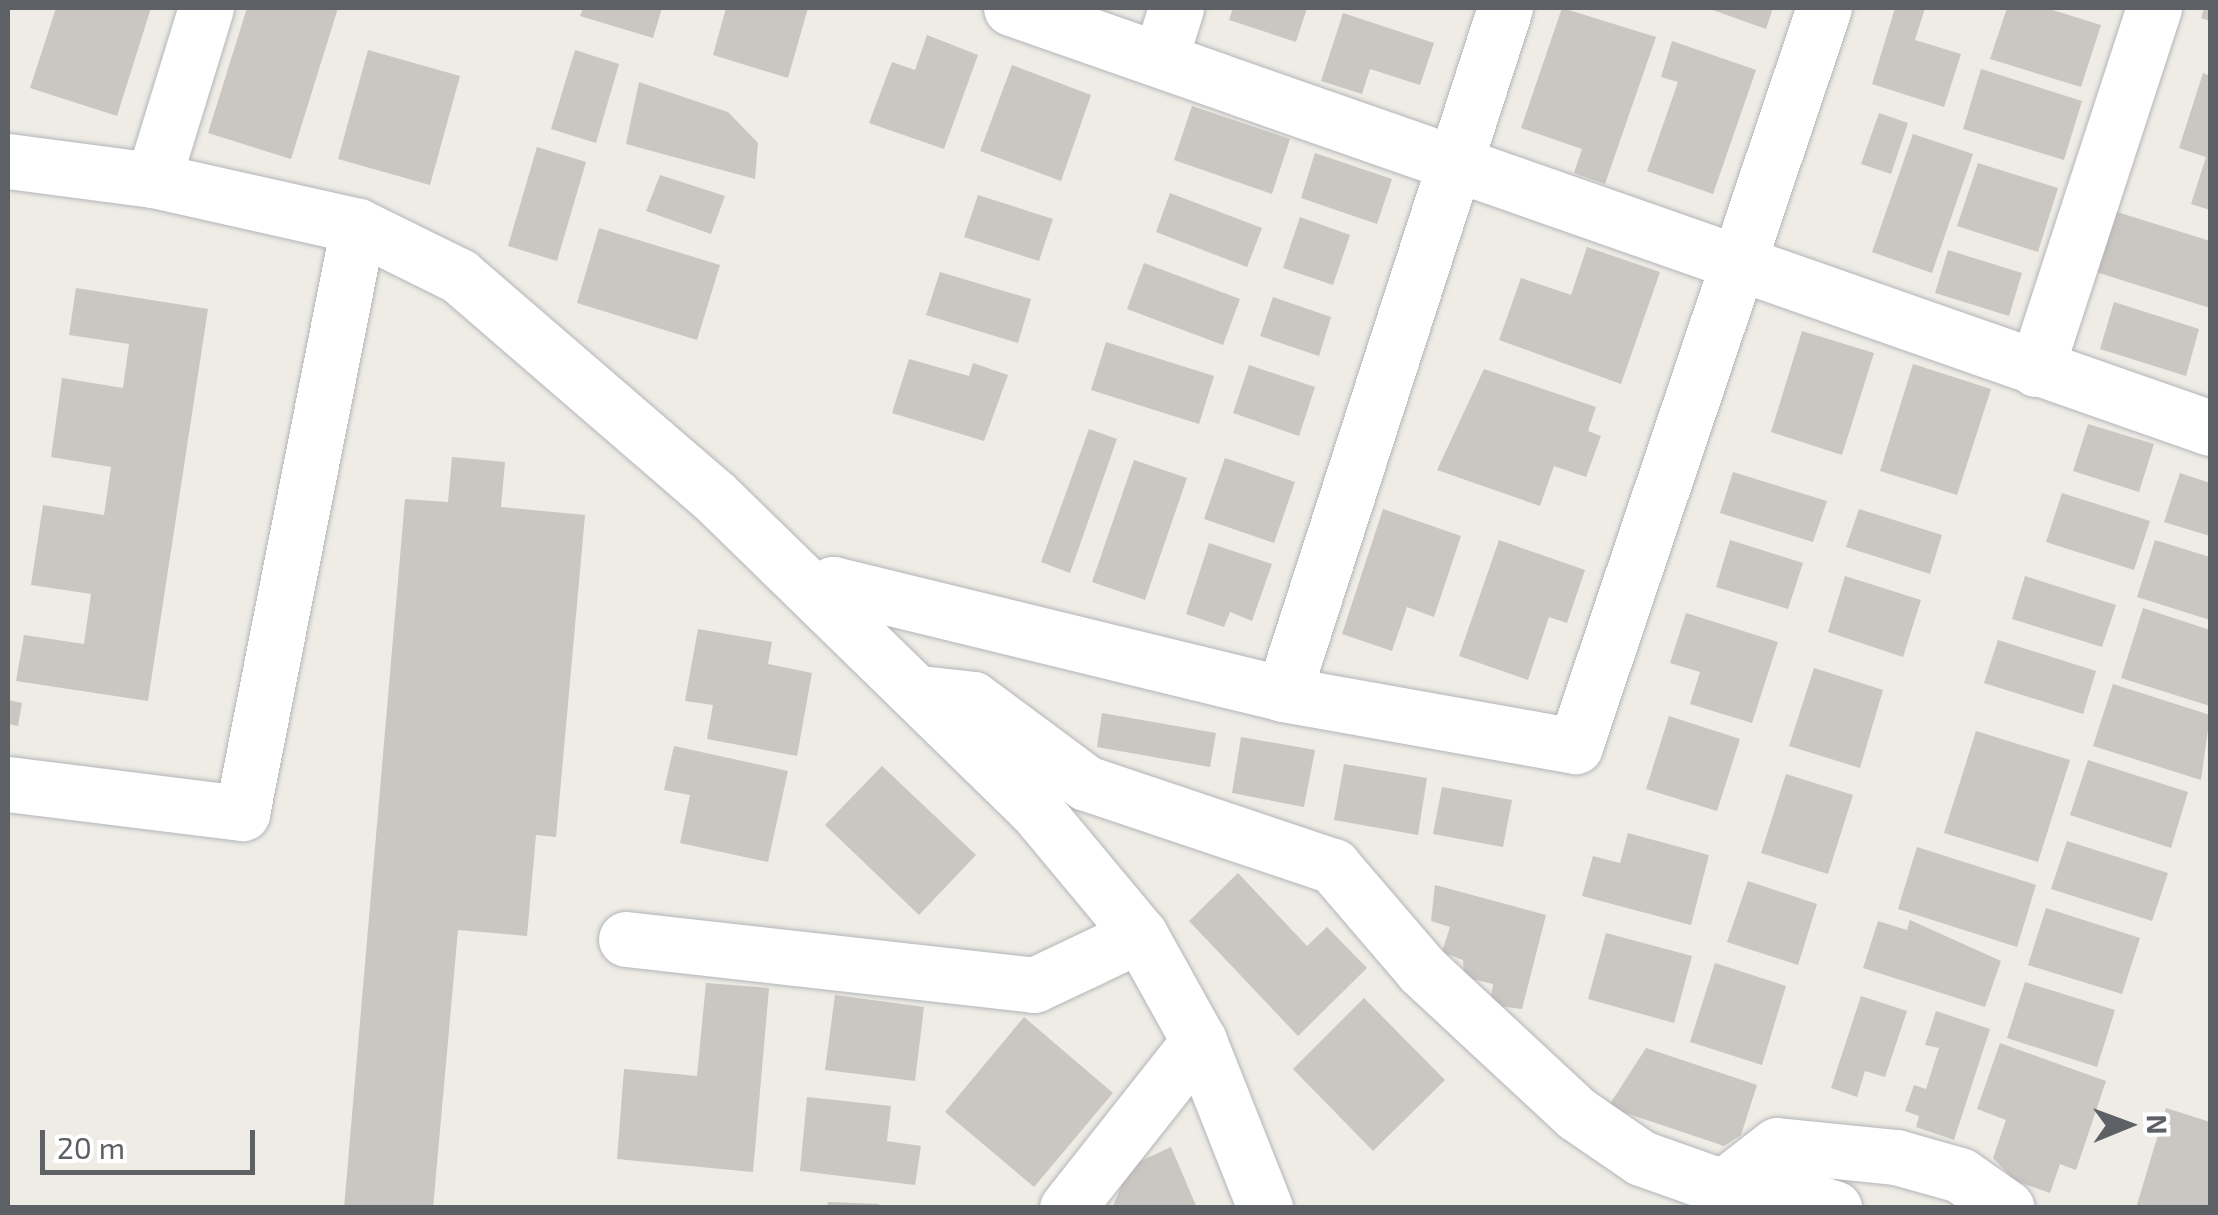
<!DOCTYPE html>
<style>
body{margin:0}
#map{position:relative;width:2218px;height:1215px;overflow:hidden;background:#eeece5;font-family:"Exo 2",sans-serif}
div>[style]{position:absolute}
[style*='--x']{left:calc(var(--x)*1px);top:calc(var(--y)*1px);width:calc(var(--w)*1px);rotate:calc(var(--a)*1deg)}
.building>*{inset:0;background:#cac6c2}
.roads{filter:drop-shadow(0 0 2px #b2b5b9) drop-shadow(0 0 2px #b2b5b9)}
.street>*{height:55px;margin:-27.5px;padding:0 27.5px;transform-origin:27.5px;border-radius:27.5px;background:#fff}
span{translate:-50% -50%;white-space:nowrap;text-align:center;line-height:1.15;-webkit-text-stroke:10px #fff;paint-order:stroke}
.frame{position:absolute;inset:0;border:10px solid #5d6064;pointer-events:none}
.north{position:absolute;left:2078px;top:1075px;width:100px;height:100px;-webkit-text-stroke:8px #fff;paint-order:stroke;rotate:89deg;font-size:28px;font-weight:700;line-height:40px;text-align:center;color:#5d6064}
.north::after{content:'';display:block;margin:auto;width:35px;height:45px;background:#5d6064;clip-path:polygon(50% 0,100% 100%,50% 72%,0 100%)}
.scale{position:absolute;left:40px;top:1130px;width:215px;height:45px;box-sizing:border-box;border:5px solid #5d6064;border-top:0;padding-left:12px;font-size:30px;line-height:35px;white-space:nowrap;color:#5d6064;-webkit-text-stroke:8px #fff;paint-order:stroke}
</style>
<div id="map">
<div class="building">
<div style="clip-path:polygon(56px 8px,151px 8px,117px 116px,30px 88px)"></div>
<div style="clip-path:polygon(247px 8px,338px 8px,291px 159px,208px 133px)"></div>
<div style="clip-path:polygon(583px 8px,662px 8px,653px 38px,580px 16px)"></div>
<div style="clip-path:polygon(726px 8px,808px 8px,788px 78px,713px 55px)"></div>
<div style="clip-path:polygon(1233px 8px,1307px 8px,1296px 42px,1229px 20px)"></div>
<div style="clip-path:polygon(1562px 8px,1656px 37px,1605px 184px,1574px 173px,1582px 149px,1521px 128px)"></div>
<div style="clip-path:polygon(1707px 8px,1773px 8px,1766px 29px)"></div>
<div style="clip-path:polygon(1895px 8px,1925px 8px,1915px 40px,1961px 54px,1944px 107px,1872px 84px)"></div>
<div style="clip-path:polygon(2007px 8px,2046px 8px,2101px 25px,2081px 87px,1990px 59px)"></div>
<div style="clip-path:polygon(2204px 8px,2210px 8px,2210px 21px,2201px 18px)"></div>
<div style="clip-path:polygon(1343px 13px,1434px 43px,1420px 85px,1370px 69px,1362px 94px,1321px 81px)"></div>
<div style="clip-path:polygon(927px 35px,978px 55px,944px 149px,869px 123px,892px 62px,915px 70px)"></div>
<div style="clip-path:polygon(1672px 41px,1756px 70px,1713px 194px,1647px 171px,1678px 82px,1661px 77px)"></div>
<div style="clip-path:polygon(368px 50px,460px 76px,430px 185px,338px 159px)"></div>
<div style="clip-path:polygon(575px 50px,619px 64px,596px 143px,551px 129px)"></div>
<div style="clip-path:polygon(1012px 65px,1091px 95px,1061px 181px,980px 151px)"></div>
<div style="clip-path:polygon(1981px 69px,2082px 101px,2064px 160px,1963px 129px)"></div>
<div style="clip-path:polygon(2203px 73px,2210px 76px,2210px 210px,2191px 204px,2206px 157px,2179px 148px)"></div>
<div style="clip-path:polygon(639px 82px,728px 112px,758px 143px,755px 179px,626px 144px)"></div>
<div style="clip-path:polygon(1192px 106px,1290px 139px,1272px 194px,1174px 160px)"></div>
<div style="clip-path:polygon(1879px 113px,1908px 123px,1891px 174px,1861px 164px)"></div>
<div style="clip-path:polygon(1913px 134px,1973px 154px,1932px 273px,1872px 252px)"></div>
<div style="clip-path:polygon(537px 147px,586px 162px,557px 261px,508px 246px)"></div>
<div style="clip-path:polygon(1315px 153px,1392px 179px,1377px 224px,1301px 198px)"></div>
<div style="clip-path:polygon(1978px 163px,2058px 188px,2038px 252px,1957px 226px)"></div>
<div style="clip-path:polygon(660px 175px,725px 196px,711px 234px,646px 211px)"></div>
<div style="clip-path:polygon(1170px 193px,1262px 228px,1247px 267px,1156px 232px)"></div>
<div style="clip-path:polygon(978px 195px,1053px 219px,1039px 261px,964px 237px)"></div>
<div style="clip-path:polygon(2114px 211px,2210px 241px,2210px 308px,2096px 272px)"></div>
<div style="clip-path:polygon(1300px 217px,1350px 235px,1333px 285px,1283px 268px)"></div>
<div style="clip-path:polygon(599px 228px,720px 265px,697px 340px,577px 303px)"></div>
<div style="clip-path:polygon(1587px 247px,1660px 272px,1621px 384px,1499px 340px,1521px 278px,1571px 295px)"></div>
<div style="clip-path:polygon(1948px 250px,2022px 273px,2009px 316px,1935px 293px)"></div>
<div style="clip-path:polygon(1144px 263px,1240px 299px,1223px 345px,1127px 309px)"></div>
<div style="clip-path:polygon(940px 272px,1031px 299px,1018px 343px,926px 315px)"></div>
<div style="clip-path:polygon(76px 288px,208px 309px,148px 701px,16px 681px,24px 635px,84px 644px,91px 594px,31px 585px,43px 505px,104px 515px,111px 467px,51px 457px,62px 378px,123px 388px,129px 344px,69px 335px)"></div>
<div style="clip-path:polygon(1273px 297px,1331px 317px,1319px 356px,1260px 336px)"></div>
<div style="clip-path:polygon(2114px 302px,2199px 329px,2186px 376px,2100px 349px)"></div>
<div style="clip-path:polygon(1802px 331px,1874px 353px,1842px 455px,1771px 432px)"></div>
<div style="clip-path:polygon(1106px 342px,1214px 376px,1199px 424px,1091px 390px)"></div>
<div style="clip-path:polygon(909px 359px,969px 376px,973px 363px,1008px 375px,984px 441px,892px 413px)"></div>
<div style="clip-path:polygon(1913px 364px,1991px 389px,1957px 495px,1880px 471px)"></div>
<div style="clip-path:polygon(1249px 365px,1315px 387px,1299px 436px,1233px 413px)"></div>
<div style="clip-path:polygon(1484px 369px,1596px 407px,1588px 431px,1601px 436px,1586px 477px,1554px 466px,1540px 506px,1437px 470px)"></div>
<div style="clip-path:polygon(2088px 424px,2154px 444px,2139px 492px,2073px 471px)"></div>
<div style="clip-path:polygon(1089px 429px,1117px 439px,1070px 573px,1041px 562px)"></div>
<div style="clip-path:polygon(452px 457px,505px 462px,501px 507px,585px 515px,556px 837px,536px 835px,527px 936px,458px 930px,433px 1208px,344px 1208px,405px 499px,448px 502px)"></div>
<div style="clip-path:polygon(1225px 458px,1295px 482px,1274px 543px,1204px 519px)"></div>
<div style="clip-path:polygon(1134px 460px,1187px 478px,1145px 600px,1092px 582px)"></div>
<div style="clip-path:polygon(1733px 472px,1827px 501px,1813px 542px,1720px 513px)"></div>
<div style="clip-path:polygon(2180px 473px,2210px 483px,2210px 536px,2164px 522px)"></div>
<div style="clip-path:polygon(2062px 493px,2150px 521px,2134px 570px,2046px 542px)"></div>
<div style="clip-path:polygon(1383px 509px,1461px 536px,1434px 617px,1407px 607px,1392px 651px,1342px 634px)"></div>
<div style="clip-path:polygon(1859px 509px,1942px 535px,1930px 574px,1846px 547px)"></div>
<div style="clip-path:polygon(1499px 540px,1585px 570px,1567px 623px,1549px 617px,1528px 680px,1459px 656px)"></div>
<div style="clip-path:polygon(1730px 540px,1803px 563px,1788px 609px,1716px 587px)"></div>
<div style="clip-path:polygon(2155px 540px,2210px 557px,2210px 620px,2137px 597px)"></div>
<div style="clip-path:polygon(1209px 543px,1272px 564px,1252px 621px,1230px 612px,1224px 627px,1186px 614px)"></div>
<div style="clip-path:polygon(1845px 576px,1921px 600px,1903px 657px,1828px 632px)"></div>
<div style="clip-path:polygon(2025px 576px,2116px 605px,2102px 647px,2012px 619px)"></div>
<div style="clip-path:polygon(2143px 608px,2210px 630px,2210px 706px,2121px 678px)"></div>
<div style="clip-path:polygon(1686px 613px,1778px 642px,1752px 723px,1690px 704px,1700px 672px,1670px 663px)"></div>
<div style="clip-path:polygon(698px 629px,772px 642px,768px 664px,812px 673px,797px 756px,707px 739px,713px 705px,685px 701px)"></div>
<div style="clip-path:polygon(1998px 640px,2096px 671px,2083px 714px,1984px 683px)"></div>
<div style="clip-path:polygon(1814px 668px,1883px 690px,1860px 768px,1789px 746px)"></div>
<div style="clip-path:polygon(2113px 684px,2210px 715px,2201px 780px,2093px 746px)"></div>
<div style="clip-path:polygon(8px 700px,22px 703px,18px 726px,8px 724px)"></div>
<div style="clip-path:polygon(1102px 713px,1216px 733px,1210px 767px,1097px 747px)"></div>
<div style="clip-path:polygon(1669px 716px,1740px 739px,1717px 811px,1646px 789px)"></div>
<div style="clip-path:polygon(1976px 731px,2070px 760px,2038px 862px,1944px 833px)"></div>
<div style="clip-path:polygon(1241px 737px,1315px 750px,1304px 807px,1232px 793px)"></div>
<div style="clip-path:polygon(674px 746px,788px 771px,768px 862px,680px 843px,690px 795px,664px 790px)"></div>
<div style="clip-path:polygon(2088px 760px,2188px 792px,2171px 848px,2070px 815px)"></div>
<div style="clip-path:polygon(1344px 764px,1427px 778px,1418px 835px,1334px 820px)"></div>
<div style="clip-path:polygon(882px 766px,976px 855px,919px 915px,825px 825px)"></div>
<div style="clip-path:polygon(1786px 774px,1853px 795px,1828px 874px,1761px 853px)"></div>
<div style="clip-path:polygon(1442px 787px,1512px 800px,1503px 847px,1433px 834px)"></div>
<div style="clip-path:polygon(1628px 833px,1709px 855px,1691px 925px,1582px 896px,1593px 856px,1620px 863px)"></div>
<div style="clip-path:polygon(2067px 841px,2168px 873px,2152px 921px,2051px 889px)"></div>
<div style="clip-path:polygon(1917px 847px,2036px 885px,2017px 947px,1898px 909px)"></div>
<div style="clip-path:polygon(1238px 873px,1307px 946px,1327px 927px,1367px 968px,1298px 1036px,1189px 921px)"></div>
<div style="clip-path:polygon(1748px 881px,1817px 904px,1798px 965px,1727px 942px)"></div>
<div style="clip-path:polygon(1435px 885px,1546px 915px,1522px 1009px,1490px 1005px,1493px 984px,1464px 977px,1463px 960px,1442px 952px,1450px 927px,1431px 921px)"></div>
<div style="clip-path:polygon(2046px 908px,2140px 938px,2122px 994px,2028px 965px)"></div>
<div style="clip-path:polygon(1910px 920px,2001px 961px,1985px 1007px,1863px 968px,1878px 921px,1907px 930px)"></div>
<div style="clip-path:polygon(1606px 933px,1692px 956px,1674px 1023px,1588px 999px)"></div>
<div style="clip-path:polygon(1715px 963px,1786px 986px,1762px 1065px,1690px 1042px)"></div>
<div style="clip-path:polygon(2025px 982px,2115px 1010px,2097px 1067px,2007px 1038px)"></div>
<div style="clip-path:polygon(706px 983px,769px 988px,753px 1172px,617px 1159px,624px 1069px,697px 1076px)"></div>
<div style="clip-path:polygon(835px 995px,924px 1007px,915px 1081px,825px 1070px)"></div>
<div style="clip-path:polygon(1861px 996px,1907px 1011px,1885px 1077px,1865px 1071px,1857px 1097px,1831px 1088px)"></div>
<div style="clip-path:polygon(1364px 998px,1445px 1080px,1373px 1151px,1293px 1069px)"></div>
<div style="clip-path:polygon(1936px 1011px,1990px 1029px,1954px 1140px,1916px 1127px,1919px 1116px,1905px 1111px,1914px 1085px,1926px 1089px,1939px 1048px,1925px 1045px)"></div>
<div style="clip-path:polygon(1024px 1017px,1113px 1093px,1034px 1187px,945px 1112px)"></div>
<div style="clip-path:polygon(2000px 1043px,2106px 1081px,2076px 1170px,2060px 1164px,2050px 1193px,2015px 1181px,1993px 1158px,2006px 1120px,1977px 1109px)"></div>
<div style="clip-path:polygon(1646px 1048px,1757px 1085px,1741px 1135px,1724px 1146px,1608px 1107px)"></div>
<div style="clip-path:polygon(807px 1097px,891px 1106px,887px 1141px,921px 1146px,915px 1185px,800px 1171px)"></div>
<div style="clip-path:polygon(2166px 1108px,2210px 1122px,2210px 1208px,2136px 1208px)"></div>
<div style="clip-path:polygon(1171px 1147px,1197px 1208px,1112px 1208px,1130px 1166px)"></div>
<div style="clip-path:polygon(828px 1202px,879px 1204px,879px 1208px,827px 1208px)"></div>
</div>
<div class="roads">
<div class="street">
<div style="--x:1011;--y:8;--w:1270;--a:19.3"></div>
<div style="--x:1161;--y:56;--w:50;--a:-72.6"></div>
<div style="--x:8;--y:161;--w:146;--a:7.5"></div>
<div style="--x:153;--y:180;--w:210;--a:12.6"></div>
<div style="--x:358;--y:226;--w:113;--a:26.3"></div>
<div style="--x:459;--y:276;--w:335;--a:40.8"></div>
<div style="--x:713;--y:495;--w:450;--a:44.3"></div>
<div style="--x:1035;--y:809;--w:164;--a:50.2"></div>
<div style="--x:1140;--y:935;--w:121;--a:60.9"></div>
<div style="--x:1199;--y:1041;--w:180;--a:68.4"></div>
<div style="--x:153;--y:180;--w:180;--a:-72.9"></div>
<div style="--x:2036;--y:369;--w:380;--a:-71.9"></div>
<div style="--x:821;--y:600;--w:20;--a:-53"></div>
<div style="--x:833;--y:584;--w:463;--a:13.7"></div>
<div style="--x:1283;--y:694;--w:297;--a:10.1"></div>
<div style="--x:1575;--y:746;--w:779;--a:-71.36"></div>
<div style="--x:918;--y:693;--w:55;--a:6.2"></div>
<div style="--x:973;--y:699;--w:141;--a:36.6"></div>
<div style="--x:1086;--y:783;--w:261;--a:18.6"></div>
<div style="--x:1333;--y:866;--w:137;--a:49.4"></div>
<div style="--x:1422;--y:970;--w:212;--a:42.9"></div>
<div style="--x:1577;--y:1114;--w:78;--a:34.5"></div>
<div style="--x:1641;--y:1158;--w:87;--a:19.5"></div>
<div style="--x:1723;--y:1187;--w:68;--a:-37.9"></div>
<div style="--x:1777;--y:1145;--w:120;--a:5.8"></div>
<div style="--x:1896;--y:1157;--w:66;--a:15.7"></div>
<div style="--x:1960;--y:1175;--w:57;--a:35.1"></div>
<div style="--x:1283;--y:694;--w:721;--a:-72.07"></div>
<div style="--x:8;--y:784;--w:236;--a:7.1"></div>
<div style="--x:242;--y:813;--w:598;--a:-78.82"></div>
<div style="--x:626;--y:939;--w:411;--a:6.4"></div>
<div style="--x:1034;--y:985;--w:117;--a:-25.3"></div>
<div style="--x:1740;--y:1178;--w:99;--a:17.7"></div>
<div style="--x:1067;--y:1208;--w:213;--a:-51.7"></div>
</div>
</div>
<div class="frame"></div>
<div class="north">N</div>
<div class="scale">20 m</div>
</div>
